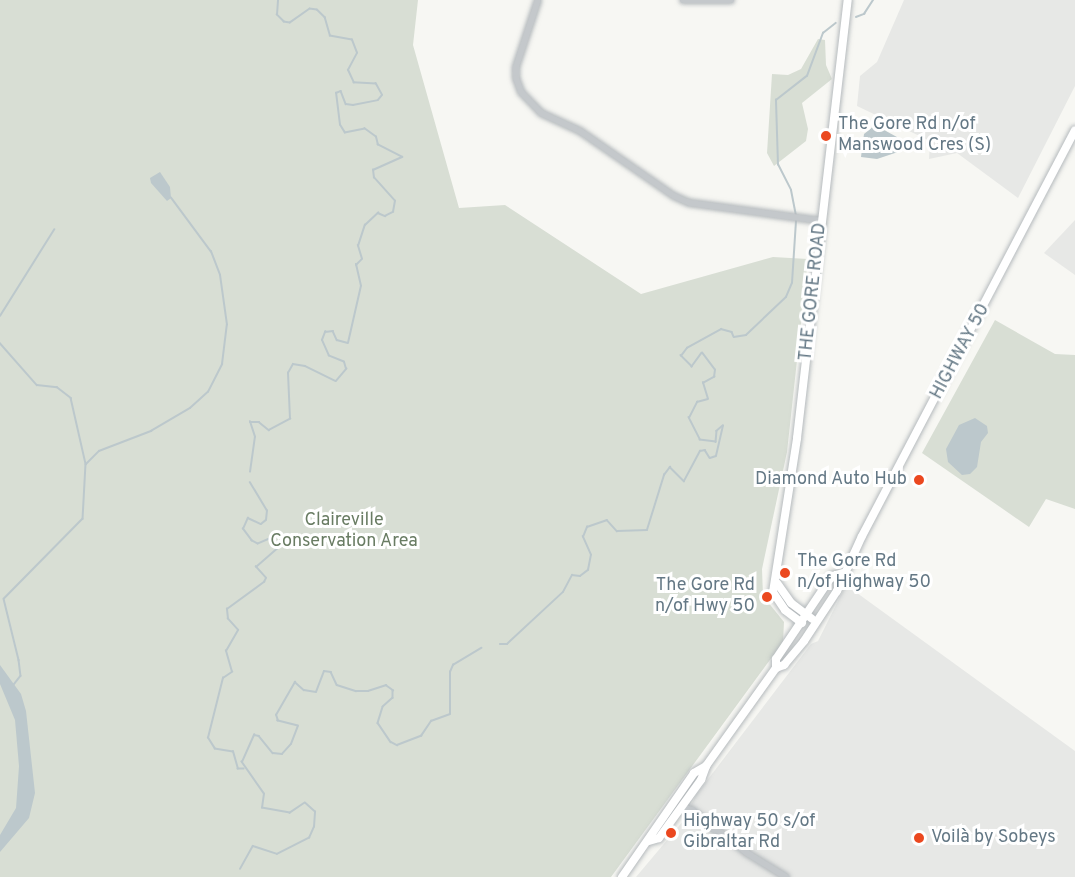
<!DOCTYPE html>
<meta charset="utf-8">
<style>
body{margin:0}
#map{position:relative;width:1075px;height:877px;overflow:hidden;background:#f7f7f3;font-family:Overpass,sans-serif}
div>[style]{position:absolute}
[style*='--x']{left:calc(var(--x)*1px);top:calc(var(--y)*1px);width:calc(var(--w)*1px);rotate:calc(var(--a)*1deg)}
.built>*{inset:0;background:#e7e8e6}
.green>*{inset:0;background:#d8ded4}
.water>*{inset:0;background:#bcc8cc}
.stream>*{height:1.5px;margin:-0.75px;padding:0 0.75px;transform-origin:0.75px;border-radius:0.75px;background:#bcc8cc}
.roads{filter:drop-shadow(0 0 2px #b5babd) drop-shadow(0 0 2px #b5babd)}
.minor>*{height:6px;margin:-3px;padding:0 3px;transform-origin:3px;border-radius:3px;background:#c4c8cb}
.major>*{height:8px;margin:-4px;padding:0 4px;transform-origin:4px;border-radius:4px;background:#fff}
.dots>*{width:16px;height:16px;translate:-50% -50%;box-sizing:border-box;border:3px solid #fff;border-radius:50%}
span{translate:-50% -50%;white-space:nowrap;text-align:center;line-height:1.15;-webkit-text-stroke:6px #fff;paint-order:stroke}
.poi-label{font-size:18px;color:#647885}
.left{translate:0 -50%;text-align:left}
.right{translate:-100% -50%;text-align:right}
.street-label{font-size:18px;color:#647885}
.park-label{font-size:18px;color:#697c63}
</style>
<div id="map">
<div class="built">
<div style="clip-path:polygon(904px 0,1075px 0,1075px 86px,1018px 198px,957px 153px,929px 159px,930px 141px,857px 106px,860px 76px,877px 62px)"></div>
<div style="clip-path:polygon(1075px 220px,1075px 275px,1044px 253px)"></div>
<div style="clip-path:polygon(846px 585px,1075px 751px,1075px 877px,636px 877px,684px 820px,696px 795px,811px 644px,818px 641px)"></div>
</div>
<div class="green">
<div style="clip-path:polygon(0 0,418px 0,413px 45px,459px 208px,505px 205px,641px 294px,773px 257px,808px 259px,787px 452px,762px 569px,763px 596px,784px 622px,783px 642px,611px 877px,0 877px)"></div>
<div style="clip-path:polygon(818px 39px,825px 40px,826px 65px,832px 79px,802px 103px,808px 129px,806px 141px,774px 166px,767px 153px,772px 74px,788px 75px,801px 69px)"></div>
<div style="clip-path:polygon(995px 320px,1055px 354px,1075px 355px,1075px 509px,1046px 499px,1029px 527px,922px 453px)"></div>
</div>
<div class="water">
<div style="clip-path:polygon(875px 125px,906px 142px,907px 149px,877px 159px,861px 157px,864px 134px)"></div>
<div style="clip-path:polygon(160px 172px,170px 187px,171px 198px,167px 201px,151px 183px,150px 178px)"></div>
<div style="clip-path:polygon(975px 418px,987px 426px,988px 433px,981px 442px,977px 467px,970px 474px,962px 475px,948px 462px,946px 449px,959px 425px)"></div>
<div style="clip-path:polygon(0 665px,21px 694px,26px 711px,35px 793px,29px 818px,0 852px,0 835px,16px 808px,19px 766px,15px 720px,0 684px)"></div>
</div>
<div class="stream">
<div style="--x:856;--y:17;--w:9;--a:-21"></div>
<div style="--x:864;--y:14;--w:17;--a:-57"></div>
<div style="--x:796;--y:216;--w:26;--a:-101"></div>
<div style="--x:791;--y:190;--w:28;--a:-117"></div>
<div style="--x:778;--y:165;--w:65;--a:-91.8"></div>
<div style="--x:776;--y:100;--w:39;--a:-38"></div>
<div style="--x:807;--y:76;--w:46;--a:-69.6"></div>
<div style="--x:823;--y:33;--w:16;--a:-38"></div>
<div style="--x:0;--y:316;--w:102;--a:-57.9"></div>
<div style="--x:0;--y:343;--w:56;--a:48.6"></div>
<div style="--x:37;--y:385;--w:20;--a:6"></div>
<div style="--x:57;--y:387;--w:18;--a:38"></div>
<div style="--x:71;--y:398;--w:68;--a:77.2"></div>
<div style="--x:86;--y:464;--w:55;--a:93.1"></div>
<div style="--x:83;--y:519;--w:112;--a:134.6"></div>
<div style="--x:4;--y:599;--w:63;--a:76.2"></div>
<div style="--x:19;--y:660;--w:16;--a:83"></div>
<div style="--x:21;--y:676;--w:11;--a:128"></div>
<div style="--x:86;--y:464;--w:18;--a:-45"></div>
<div style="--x:99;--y:451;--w:56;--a:-21"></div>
<div style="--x:151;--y:431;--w:45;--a:-30.5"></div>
<div style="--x:190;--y:408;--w:24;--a:-42"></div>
<div style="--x:208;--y:392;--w:31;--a:-63"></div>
<div style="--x:222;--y:364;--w:39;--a:-83"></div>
<div style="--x:227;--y:325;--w:50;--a:-98"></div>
<div style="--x:220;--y:275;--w:25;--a:-111"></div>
<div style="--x:211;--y:252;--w:67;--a:-126.5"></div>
<div style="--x:250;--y:472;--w:35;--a:-82"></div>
<div style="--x:255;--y:437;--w:16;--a:-108"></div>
<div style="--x:250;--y:422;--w:9;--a:0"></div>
<div style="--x:259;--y:422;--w:13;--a:39"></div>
<div style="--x:269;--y:430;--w:24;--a:-28"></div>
<div style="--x:290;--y:419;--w:46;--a:-92.5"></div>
<div style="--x:288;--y:373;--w:10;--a:-61"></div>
<div style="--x:293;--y:364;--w:12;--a:9"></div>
<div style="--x:305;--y:366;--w:34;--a:26"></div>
<div style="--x:336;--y:381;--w:16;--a:-50"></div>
<div style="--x:346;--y:369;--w:7;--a:-106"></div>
<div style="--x:344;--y:362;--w:16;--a:-158"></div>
<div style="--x:329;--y:356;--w:17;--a:-114"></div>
<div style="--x:322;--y:340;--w:9;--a:-69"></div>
<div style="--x:325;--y:332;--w:8;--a:-7"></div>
<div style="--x:333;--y:331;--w:10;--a:66"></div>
<div style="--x:337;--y:340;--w:11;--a:15"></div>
<div style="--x:348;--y:343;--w:58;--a:-77.2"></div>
<div style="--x:361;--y:286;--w:22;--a:-103"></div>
<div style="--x:356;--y:265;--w:8;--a:-45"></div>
<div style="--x:362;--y:259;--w:14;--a:-107"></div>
<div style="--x:358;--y:246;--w:22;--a:-72"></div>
<div style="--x:365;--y:225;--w:18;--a:-43"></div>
<div style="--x:378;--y:213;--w:8;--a:23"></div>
<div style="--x:385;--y:216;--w:9;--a:-27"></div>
<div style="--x:393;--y:212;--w:11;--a:-80"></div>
<div style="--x:395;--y:201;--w:31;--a:-132"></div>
<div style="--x:374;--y:178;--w:8;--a:-97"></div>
<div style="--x:373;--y:170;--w:32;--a:-24"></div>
<div style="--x:402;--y:157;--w:27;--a:-153"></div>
<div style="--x:378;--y:145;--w:8;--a:-104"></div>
<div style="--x:376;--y:137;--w:14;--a:-144"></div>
<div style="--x:365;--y:129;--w:20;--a:169"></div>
<div style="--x:345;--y:133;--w:9;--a:-122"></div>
<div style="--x:340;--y:125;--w:32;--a:-97"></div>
<div style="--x:336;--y:93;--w:5;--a:-22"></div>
<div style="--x:341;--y:91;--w:14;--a:69"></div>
<div style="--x:346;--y:104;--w:7;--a:8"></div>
<div style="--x:353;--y:105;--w:25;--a:-11"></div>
<div style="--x:378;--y:100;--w:6;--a:-51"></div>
<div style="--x:382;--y:95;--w:13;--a:-119"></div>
<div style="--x:376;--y:84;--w:22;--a:-177"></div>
<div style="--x:354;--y:83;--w:14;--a:-115"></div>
<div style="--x:348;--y:70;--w:19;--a:-62"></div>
<div style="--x:357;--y:53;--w:14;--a:-111"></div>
<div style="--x:352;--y:40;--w:22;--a:-170"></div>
<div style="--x:330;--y:36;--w:19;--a:-106"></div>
<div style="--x:325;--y:18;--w:11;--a:-135"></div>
<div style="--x:317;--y:10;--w:7;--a:-172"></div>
<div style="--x:310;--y:9;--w:24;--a:145"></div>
<div style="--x:290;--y:23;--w:6;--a:-171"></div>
<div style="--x:284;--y:22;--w:10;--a:-135"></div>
<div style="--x:277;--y:15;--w:15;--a:-86"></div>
<div style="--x:500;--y:644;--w:7;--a:0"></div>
<div style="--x:507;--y:644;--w:76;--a:-42.9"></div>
<div style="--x:563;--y:592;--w:19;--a:-62"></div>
<div style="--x:572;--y:575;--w:8;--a:7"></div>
<div style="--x:580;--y:576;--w:10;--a:-37"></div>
<div style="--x:588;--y:570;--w:15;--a:-79"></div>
<div style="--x:591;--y:555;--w:20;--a:-114"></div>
<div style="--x:583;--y:537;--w:11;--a:-68"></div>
<div style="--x:587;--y:527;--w:21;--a:-19"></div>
<div style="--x:607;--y:520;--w:15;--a:48"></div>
<div style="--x:617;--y:531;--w:30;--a:-2"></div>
<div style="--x:647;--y:530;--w:58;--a:-72.8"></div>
<div style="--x:664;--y:475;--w:10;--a:-53"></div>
<div style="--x:670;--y:467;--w:20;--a:45"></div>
<div style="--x:684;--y:481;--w:34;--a:-62"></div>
<div style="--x:700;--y:451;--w:5;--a:-11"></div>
<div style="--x:705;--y:450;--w:9;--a:58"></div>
<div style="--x:710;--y:458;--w:6;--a:-18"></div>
<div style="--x:716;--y:456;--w:31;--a:-77"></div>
<div style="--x:723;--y:426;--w:8;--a:140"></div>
<div style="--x:717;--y:431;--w:11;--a:95"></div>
<div style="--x:716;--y:442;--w:16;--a:-173"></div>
<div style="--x:700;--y:440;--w:25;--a:-117"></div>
<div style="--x:689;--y:418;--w:18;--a:-63"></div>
<div style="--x:697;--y:402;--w:11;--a:-15"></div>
<div style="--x:708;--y:399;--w:17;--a:-107"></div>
<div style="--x:703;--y:383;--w:13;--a:-29"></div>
<div style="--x:714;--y:377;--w:7;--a:-82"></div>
<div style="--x:715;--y:370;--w:21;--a:-127"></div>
<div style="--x:702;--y:353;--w:17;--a:126"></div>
<div style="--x:692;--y:367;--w:16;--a:-135"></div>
<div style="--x:681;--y:356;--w:10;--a:-53"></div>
<div style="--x:687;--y:348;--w:39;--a:-29"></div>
<div style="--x:721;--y:329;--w:11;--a:15"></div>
<div style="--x:732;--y:332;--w:5;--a:68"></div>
<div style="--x:734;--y:337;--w:12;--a:-9"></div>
<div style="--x:746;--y:335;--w:55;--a:-43.5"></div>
<div style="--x:786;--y:297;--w:15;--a:-67"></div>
<div style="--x:792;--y:283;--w:62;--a:-86.3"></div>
<div style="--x:244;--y:769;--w:6;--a:180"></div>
<div style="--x:238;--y:769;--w:18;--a:-106"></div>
<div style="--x:233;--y:752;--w:18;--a:-171"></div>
<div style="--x:215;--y:749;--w:13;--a:-122"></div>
<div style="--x:208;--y:738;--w:62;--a:-76"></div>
<div style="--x:223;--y:678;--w:11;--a:-34"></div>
<div style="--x:232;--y:672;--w:22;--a:-106"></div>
<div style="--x:226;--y:651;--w:24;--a:-60"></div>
<div style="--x:238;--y:630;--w:15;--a:-132"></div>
<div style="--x:228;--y:619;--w:10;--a:-96"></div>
<div style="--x:227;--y:609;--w:46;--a:-36.1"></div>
<div style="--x:264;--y:582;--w:4;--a:-63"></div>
<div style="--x:266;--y:578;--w:15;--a:-132"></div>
<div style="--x:256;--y:567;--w:28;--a:-41"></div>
<div style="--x:277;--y:549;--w:12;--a:-114"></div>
<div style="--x:272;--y:538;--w:15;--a:157"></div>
<div style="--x:258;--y:544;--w:7;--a:-153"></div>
<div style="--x:252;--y:541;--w:15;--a:-127"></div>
<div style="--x:243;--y:529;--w:12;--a:-66"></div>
<div style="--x:248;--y:518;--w:14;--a:25"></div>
<div style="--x:261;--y:524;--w:6;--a:-39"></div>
<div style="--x:266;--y:520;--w:9;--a:-84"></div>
<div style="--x:267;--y:511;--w:33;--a:-121"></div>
<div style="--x:240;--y:869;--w:26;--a:-61"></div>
<div style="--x:253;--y:846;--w:25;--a:18"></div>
<div style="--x:277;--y:854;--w:36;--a:-27"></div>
<div style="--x:309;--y:838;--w:12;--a:-66"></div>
<div style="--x:314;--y:827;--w:15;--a:-86"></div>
<div style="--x:315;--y:812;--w:13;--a:-138"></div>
<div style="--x:305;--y:803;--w:18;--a:146"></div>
<div style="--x:290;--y:813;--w:28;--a:-170"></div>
<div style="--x:262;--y:808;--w:14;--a:-82"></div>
<div style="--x:264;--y:794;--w:39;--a:-125"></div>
<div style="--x:242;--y:762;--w:30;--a:-66"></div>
<div style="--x:254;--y:735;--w:5;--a:11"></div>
<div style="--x:259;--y:736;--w:22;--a:51"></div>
<div style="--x:273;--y:753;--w:9;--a:6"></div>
<div style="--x:282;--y:754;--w:13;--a:-48"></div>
<div style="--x:291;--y:744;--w:19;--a:-69"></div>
<div style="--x:298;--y:726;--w:21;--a:-166"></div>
<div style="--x:278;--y:721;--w:6;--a:-108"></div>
<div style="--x:276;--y:715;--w:38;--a:-60"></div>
<div style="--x:295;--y:682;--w:12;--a:42"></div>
<div style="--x:304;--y:690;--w:12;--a:9"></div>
<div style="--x:316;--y:692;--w:22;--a:-69"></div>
<div style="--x:324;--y:671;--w:7;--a:8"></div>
<div style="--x:331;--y:672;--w:14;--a:65"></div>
<div style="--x:337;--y:685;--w:20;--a:18"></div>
<div style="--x:356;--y:691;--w:12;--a:0"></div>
<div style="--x:368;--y:691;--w:19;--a:-18"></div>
<div style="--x:386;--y:685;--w:9;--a:36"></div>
<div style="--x:393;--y:690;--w:8;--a:90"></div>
<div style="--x:393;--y:698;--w:13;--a:138"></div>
<div style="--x:383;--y:707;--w:17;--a:107"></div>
<div style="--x:378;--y:723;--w:23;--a:56"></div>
<div style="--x:391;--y:742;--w:7;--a:27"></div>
<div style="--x:397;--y:745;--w:26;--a:-21"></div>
<div style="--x:421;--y:736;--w:18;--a:-56"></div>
<div style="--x:431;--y:721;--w:20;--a:-20"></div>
<div style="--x:450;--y:714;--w:42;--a:-90"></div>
<div style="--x:450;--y:672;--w:8;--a:-67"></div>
<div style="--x:453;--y:665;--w:33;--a:-31"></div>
</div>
<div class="roads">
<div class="minor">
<div style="--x:538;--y:0;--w:71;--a:108.2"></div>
<div style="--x:516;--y:67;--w:11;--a:90"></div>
<div style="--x:516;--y:78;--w:15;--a:70"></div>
<div style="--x:521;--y:92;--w:29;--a:46"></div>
<div style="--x:541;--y:113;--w:43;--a:24.8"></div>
<div style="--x:580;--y:131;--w:114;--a:34.7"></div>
<div style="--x:674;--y:196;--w:17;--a:24"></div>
<div style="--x:690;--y:203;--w:132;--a:7.8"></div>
<div style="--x:683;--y:0;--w:48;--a:0"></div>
<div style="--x:682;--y:807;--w:10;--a:17"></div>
<div style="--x:692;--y:810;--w:70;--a:38"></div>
<div style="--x:747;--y:853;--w:46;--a:31.6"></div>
<div style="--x:682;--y:807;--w:40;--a:34.9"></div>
</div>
<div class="major">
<div style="--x:777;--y:583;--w:24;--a:55"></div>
<div style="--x:791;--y:603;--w:26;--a:37"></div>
<div style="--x:802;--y:623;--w:21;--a:-143"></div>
<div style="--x:785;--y:610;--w:22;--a:-124"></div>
<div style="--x:773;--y:592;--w:156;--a:-81.1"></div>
<div style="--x:797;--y:438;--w:441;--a:-83.4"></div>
<div style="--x:776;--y:668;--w:9;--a:-21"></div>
<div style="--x:784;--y:665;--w:31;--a:-50"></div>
<div style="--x:804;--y:641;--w:60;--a:-56.6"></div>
<div style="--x:837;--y:591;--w:60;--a:-65.6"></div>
<div style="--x:862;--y:536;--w:458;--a:-62.3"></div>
<div style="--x:649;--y:841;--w:10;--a:-17"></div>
<div style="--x:659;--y:838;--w:72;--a:-54.1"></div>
<div style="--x:701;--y:780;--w:15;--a:-70"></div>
<div style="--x:706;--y:766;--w:120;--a:-54.5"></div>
<div style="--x:776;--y:668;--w:9;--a:-90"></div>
<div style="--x:776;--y:659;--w:100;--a:-56"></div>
<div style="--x:832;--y:576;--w:11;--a:-15"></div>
<div style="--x:622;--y:877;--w:126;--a:-55.3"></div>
<div style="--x:694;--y:773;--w:14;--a:-30"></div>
</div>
</div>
<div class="dots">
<div style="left:826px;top:136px;background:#eb481f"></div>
<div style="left:919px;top:480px;background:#eb481f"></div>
<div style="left:785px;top:573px;background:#eb481f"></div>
<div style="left:767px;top:597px;background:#eb481f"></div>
<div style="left:671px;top:833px;background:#eb481f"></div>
<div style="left:919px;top:838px;background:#eb481f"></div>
</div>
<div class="poi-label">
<span class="left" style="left:838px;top:136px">The Gore Rd n/of<br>Manswood Cres (S)</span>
<span class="right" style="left:907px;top:480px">Diamond Auto Hub</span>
<span class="left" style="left:797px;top:573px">The Gore Rd<br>n/of Highway 50</span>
<span class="right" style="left:755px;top:597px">The Gore Rd<br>n/of Hwy 50</span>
<span class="left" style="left:683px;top:833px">Highway 50 s/of<br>Gibraltar Rd</span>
<span class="left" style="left:931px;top:838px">Voilà by Sobeys</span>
</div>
<div class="street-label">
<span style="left:814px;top:292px;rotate:-84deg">THE GORE ROAD</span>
<span style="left:961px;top:352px;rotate:-62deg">HIGHWAY 50</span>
</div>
<div class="park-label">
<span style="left:344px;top:532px">Claireville<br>Conservation Area</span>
</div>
</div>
